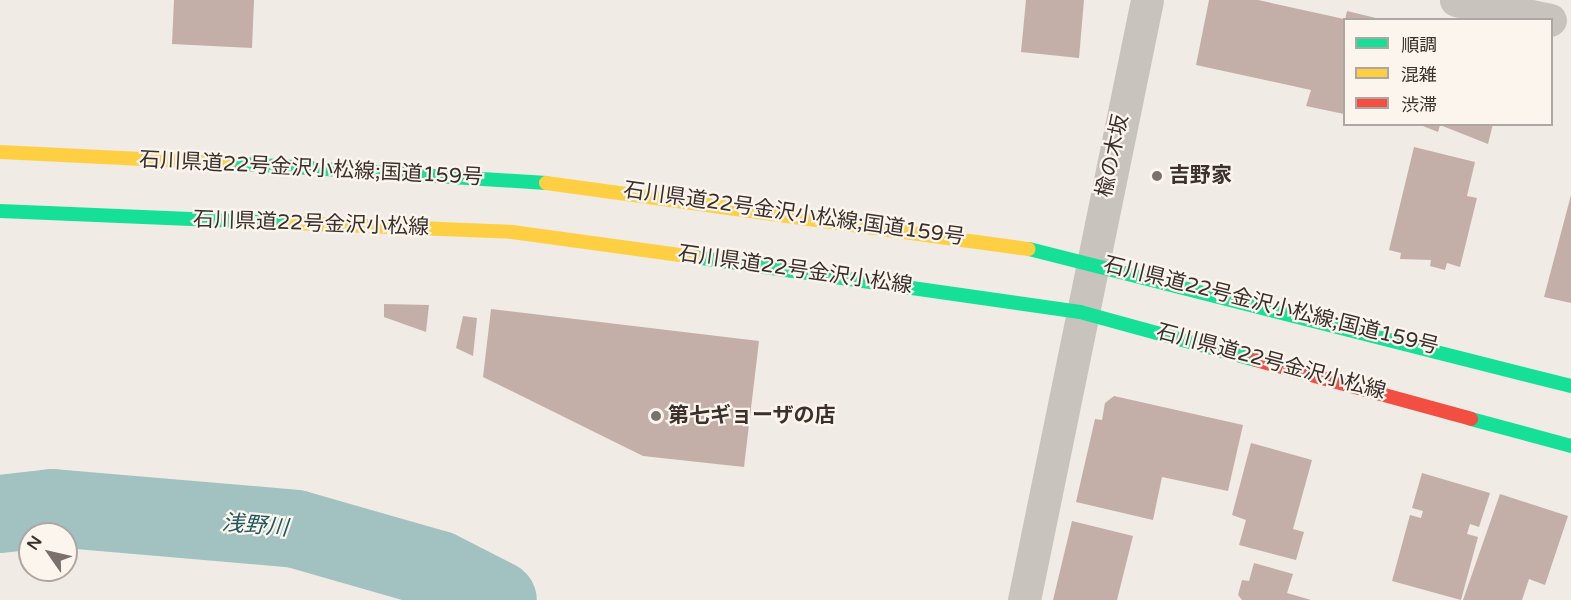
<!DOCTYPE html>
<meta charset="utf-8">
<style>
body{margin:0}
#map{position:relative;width:1571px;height:600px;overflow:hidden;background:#f0ebe5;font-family:"Varela Round","Noto Sans JP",sans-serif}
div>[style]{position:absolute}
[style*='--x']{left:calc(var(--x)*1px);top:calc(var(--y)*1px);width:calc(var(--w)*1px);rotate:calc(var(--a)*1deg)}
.river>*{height:78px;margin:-39px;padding:0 39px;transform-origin:39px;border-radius:39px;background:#a1c2c1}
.building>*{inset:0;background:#c3afa7}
.street>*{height:33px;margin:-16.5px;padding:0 16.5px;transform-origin:16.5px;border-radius:16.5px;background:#c9c3be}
.fast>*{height:14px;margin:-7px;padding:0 7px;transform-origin:7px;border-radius:7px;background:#16e098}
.slow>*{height:14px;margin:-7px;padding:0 7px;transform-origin:7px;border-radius:7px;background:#ffcf43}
.jam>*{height:14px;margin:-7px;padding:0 7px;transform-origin:7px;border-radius:7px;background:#f24e42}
.dots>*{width:16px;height:16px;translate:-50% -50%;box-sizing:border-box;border:3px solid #fbf5ee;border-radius:50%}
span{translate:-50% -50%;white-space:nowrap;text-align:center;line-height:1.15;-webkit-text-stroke:4.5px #fbf5ee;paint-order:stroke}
.street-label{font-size:21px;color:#3b302b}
.poi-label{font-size:21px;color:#3b302b;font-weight:700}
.left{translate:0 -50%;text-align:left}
.water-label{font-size:22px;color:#1f5a5e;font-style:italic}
.legend{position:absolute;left:1343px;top:18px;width:210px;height:108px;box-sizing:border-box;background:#fbf5ee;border:2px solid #aea6a0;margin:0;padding:8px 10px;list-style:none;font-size:18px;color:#3b302b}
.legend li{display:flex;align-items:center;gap:12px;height:30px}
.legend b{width:30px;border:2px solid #aea6a0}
.north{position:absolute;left:18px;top:522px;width:60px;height:60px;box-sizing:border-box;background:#fbf5ee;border:2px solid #aea6a0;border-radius:50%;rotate:304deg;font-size:16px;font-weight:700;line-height:24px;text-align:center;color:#3b302b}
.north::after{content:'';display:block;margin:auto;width:21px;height:27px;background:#7a716c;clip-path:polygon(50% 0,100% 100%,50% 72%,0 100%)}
</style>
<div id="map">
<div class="river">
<div style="--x:0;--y:514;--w:53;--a:-6.5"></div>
<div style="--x:53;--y:508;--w:244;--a:4.9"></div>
<div style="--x:296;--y:529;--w:149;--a:16"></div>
<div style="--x:439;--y:570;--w:66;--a:27"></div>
</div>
<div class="building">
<div style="clip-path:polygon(174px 0,254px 0,252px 48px,172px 44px)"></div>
<div style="clip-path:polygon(1026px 0,1084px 0,1079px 58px,1021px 52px)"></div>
<div style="clip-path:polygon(1209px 0,1258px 0,1344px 19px,1344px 114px,1306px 106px,1311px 90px,1196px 65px)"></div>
<div style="clip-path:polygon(1347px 11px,1380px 19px,1379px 20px,1345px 20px)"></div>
<div style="clip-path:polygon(1418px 124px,1493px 124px,1488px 144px,1440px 125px,1438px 132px)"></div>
<div style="clip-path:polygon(1414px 147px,1475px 162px,1467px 196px,1477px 198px,1460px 267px,1447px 263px,1445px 270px,1430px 266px,1431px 260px,1400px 259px,1401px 253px,1389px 250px)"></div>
<div style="clip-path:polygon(1571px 195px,1571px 303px,1544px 297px)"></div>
<div style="clip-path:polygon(384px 304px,429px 305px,426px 332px,384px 317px)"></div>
<div style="clip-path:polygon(491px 309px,759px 341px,744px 467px,643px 456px,483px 377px)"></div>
<div style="clip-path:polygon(463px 316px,477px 318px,473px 356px,456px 348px)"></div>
<div style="clip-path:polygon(1114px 396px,1243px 425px,1228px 491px,1162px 477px,1153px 520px,1076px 502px,1095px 419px,1102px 420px,1105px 403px)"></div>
<div style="clip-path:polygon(1251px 443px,1312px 460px,1293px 529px,1304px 532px,1296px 560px,1239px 545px,1246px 520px,1232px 515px)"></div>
<div style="clip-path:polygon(1422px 473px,1490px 493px,1479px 527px,1470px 524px,1467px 534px,1478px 537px,1461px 600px,1392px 581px,1410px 515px,1421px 518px,1423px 511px,1412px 508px)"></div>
<div style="clip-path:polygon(1500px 494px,1568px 516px,1545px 585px,1529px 579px,1522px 600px,1463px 600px)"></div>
<div style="clip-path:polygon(1072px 521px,1133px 536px,1117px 600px,1053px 600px)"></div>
<div style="clip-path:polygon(1254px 563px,1293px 574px,1287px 593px,1311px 600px,1242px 600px,1238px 595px,1242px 580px,1249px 581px)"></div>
</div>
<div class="street">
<div style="--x:1456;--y:0;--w:96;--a:12"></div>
<div style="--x:1024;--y:600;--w:612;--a:-78.41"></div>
</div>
<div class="fast">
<div style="--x:229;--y:163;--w:318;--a:3.6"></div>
<div style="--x:0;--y:211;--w:292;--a:2.4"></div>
<div style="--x:1029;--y:249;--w:559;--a:14.19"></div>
<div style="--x:694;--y:257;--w:390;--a:8.1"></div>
<div style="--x:1080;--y:312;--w:182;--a:15.3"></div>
<div style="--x:1471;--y:419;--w:104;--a:15.1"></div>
</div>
<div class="slow">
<div style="--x:0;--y:152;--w:229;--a:2.8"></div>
<div style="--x:546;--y:183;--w:487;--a:7.8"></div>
<div style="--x:292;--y:223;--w:220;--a:2.3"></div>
<div style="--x:512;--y:232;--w:184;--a:7.8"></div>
</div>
<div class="jam">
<div style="--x:1256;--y:360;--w:223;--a:15.3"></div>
</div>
<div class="dots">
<div style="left:1157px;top:176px;background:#7a716c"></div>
<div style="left:656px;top:416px;background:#7a716c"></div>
</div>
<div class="street-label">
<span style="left:1113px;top:156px;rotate:-78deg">楡の木坂</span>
<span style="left:311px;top:169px;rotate:3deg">石川県道22号金沢小松線;国道159号</span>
<span style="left:794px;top:214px;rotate:8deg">石川県道22号金沢小松線;国道159号</span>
<span style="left:311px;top:224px;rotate:2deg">石川県道22号金沢小松線</span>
<span style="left:795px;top:270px;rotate:8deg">石川県道22号金沢小松線</span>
<span style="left:1271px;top:306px;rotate:14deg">石川県道22号金沢小松線;国道159号</span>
<span style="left:1271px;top:362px;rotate:15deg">石川県道22号金沢小松線</span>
</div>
<div class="poi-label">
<span class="left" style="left:1169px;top:176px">吉野家</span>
<span class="left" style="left:668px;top:416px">第七ギョーザの店</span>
</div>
<div class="water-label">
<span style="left:255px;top:526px;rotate:5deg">浅野川</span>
</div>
<ul class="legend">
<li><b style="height:8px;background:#16e098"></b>順調</li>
<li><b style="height:8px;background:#ffcf43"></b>混雑</li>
<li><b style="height:8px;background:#f24e42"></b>渋滞</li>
</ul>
<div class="north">N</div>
</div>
